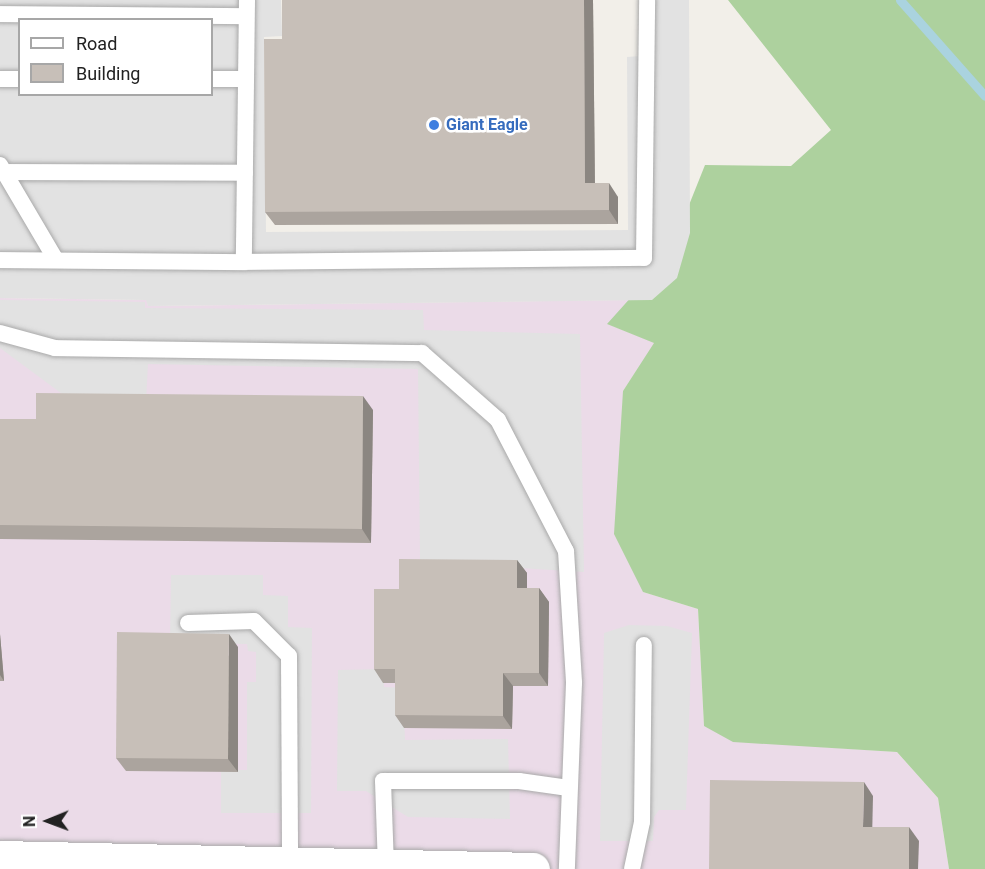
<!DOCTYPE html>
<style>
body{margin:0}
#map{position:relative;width:985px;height:869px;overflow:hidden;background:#f2efe9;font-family:Roboto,sans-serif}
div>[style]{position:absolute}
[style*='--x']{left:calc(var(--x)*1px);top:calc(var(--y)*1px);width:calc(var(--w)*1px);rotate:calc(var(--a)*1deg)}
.industrial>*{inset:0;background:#ebdbe8}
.forest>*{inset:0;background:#add19e}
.parking>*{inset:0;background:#e2e2e2}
.stream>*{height:9px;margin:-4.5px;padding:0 4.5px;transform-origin:4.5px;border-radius:4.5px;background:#aad3df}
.roads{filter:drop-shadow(0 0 2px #a9a9a9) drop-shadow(0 0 2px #a9a9a9)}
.service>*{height:16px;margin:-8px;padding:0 8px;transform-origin:8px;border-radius:8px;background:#fff}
.minor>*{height:33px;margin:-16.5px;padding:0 16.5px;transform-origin:16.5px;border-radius:16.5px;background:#fff}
.wall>*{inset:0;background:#aba49e}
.shaded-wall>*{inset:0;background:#8b8681}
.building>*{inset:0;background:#c7bfb8}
.dots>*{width:16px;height:16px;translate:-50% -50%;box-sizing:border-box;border:3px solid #fff;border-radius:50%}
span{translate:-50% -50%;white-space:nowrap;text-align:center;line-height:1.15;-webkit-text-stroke:5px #fff;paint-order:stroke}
.shop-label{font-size:16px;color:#366cbe;font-weight:700}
.left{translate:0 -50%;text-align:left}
.legend{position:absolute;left:18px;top:18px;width:195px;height:78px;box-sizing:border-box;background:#fff;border:2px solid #a7a7a7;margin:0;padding:8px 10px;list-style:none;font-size:18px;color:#222}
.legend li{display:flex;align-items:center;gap:12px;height:30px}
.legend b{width:30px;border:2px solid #a7a7a7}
.north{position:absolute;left:18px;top:791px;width:60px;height:60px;-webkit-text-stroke:4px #fff;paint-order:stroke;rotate:269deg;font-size:16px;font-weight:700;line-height:24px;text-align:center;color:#222}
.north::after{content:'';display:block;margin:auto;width:21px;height:27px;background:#222;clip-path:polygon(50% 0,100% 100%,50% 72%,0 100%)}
</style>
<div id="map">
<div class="industrial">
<div style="clip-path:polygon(0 298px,147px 300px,148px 306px,630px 300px,608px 324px,655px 343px,623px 391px,643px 592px,698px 609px,704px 726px,822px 747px,897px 752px,938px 798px,949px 869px,0 869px)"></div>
</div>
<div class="forest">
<div style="clip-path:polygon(728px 0,985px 0,985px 869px,949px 869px,938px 798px,897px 752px,733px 742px,704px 726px,698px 609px,643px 592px,614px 534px,623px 391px,654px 343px,607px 324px,669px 255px,705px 165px,791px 166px,831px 130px)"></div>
</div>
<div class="parking">
<div style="clip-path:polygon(evenodd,0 0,281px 0,282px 36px,264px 37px,266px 232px,628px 230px,627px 57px,640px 56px,640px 0,689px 0,690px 233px,677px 278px,652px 300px,148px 306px,146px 300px,0 298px,0 0,20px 20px,212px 20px,212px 94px,20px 94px,20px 20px)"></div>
<div style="clip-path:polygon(0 300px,145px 302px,145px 308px,423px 310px,424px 330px,580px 334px,584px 572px,420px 562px,418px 369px,148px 364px,146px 401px,69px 399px,0 348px)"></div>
<div style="clip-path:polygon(171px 575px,263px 575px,263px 595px,288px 596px,288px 627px,312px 628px,311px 813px,221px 813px,221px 770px,247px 770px,247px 682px,256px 682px,256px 652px,248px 651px,247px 644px,170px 643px)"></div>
<div style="clip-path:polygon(629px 625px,667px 626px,692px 633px,686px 810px,659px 810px,654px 817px,653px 841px,600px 841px,604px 633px)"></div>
<div style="clip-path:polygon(383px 669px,384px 687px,403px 688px,405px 740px,508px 739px,510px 819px,408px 817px,366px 791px,337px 791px,338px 670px)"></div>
</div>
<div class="stream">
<div style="--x:900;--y:0;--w:128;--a:48.5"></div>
</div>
<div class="roads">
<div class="service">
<div style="--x:247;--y:0;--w:262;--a:90.7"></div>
<div style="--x:244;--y:262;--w:400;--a:-0.6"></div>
<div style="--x:644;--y:258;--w:258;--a:-89.3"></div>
<div style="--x:0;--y:14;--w:245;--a:0.5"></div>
<div style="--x:0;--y:79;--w:20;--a:0"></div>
<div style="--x:212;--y:79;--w:33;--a:0"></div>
<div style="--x:0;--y:165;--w:110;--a:59.5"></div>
<div style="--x:4;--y:172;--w:241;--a:0.2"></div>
<div style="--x:0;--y:260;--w:244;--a:0.5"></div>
<div style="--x:0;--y:333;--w:57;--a:15.3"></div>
<div style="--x:55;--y:348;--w:367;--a:0.8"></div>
<div style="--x:422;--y:353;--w:101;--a:41.4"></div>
<div style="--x:498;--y:420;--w:148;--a:62.6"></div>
<div style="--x:566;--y:551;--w:132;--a:86.5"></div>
<div style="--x:574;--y:683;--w:186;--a:92.2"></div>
<div style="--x:188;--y:623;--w:66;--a:-1.7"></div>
<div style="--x:254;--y:621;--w:49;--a:45"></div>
<div style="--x:289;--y:656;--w:210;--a:89.7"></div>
<div style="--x:386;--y:867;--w:86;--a:-92"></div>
<div style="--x:383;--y:781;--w:136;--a:0"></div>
<div style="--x:519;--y:781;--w:50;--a:8"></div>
<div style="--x:632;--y:869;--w:48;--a:-78"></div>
<div style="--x:642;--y:822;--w:177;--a:-89.4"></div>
</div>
<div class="minor">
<div style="--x:0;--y:857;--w:533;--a:1.29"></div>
</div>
</div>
<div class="wall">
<div style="clip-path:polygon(282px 0,593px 0,595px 183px,618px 197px,618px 224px,275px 225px,265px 212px,282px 39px)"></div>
<div style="clip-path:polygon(373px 410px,371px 543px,0 539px,0 419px,36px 419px)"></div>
<div style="clip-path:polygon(517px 560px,527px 573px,527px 588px,539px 588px,549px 602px,548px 686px,513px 686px,512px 729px,404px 728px,395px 715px,395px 683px,383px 683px,374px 669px,399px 589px)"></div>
<div style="clip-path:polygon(0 634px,4px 681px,0 681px)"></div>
<div style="clip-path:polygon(238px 647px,238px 772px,126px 771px,116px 758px)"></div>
</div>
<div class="shaded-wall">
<div style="clip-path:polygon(584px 0,593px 0,595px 197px,585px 183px)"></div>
<div style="clip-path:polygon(609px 183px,618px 197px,618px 224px,609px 210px)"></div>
<div style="clip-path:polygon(363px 396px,373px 410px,371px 543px,362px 529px)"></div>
<div style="clip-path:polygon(517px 560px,527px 573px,527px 602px,517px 588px)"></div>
<div style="clip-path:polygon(539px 588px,549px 602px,548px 686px,539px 673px)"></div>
<div style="clip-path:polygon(0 634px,4px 681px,0 675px)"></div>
<div style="clip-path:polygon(229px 634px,238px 647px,238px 772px,228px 759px)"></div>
<div style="clip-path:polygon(503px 673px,513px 686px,512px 729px,503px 716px)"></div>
<div style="clip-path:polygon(864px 782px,873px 796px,872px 840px,863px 827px)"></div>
<div style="clip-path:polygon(909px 827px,919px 841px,918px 869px,909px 869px)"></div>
</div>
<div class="building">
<div style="clip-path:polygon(282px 0,584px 0,585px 183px,609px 183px,609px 210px,265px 212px,264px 39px,282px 39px)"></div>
<div style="clip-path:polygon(36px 393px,363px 396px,362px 529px,0 525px,0 419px,36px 419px)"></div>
<div style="clip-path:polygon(399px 559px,517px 560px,517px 588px,539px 588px,539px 673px,503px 673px,503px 716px,395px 715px,395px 669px,374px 669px,374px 589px,399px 589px)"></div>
<div style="clip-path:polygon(117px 632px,229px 634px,228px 759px,116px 758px)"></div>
<div style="clip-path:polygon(710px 780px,864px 782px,863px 827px,909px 827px,909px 869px,709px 869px)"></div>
</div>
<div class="dots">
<div style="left:434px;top:125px;background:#3f7fe0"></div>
</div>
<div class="shop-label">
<span class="left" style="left:446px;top:125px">Giant Eagle</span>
</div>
<ul class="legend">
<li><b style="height:8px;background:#fff"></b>Road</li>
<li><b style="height:16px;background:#c7bfb8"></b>Building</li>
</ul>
<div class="north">N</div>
</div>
